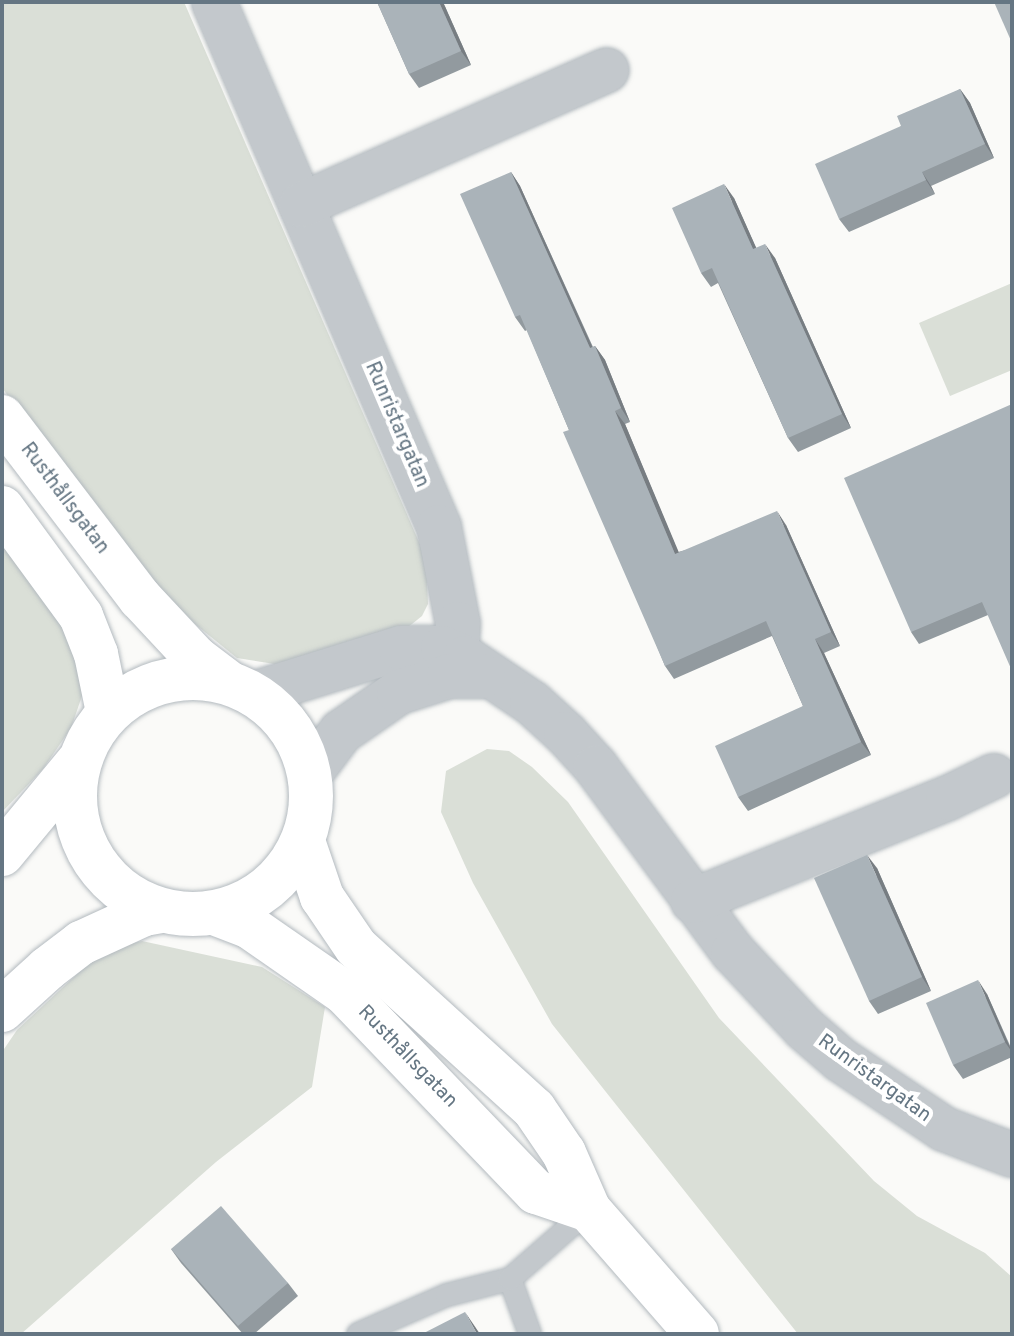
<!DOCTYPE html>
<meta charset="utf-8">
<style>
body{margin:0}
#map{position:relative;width:1014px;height:1336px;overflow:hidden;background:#fafaf8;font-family:Overpass,sans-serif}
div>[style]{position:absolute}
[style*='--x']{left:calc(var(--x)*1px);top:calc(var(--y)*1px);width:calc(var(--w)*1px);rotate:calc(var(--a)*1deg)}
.green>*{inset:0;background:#dadfd7}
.roads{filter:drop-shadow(0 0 2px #b3babf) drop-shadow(0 0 2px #b3babf)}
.service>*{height:22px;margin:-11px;padding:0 11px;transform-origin:11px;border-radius:11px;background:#c3c8cc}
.minor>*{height:44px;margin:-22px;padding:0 22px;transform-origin:22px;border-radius:22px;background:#c3c8cc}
.secondary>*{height:44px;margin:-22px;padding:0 22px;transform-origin:22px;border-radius:22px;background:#fff}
.primary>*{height:44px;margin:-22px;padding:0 22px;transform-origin:22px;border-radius:22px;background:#fff}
.primary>.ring{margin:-22px;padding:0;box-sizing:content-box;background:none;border:44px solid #fff;border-radius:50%}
.motorway>*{height:44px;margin:-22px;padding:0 22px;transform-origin:22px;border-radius:22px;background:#fff}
.wall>*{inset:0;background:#929a9f}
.shaded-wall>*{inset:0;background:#777d82}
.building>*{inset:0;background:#aab3b9}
span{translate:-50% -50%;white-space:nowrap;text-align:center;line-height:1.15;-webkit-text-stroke:8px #fff;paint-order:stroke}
.street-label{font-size:20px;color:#657683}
.frame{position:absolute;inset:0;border:4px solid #657683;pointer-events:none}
</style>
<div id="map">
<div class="green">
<div style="clip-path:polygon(2px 2px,184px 2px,426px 558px,428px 604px,422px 616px,412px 624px,399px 633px,281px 665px,237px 658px,195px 624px,134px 561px,2px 388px)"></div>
<div style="clip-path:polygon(1012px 283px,1012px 370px,950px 396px,919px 323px)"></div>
<div style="clip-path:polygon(2px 542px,54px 609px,71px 642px,83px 693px,71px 728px,43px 769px,2px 812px)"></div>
<div style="clip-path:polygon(487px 749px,509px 751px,532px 767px,568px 802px,719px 1018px,874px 1181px,917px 1216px,985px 1253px,1012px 1277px,1012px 1334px,798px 1334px,552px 1024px,473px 883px,441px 812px,446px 771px)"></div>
<div style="clip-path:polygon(142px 941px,262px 967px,325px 1007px,312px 1087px,216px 1162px,21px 1334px,2px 1334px,2px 1052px,17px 1030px,104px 949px)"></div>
</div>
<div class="roads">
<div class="service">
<div style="--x:510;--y:1279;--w:59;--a:70"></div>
<div style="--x:358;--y:1334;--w:97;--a:-23.7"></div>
<div style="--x:447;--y:1295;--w:65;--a:-14.3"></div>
<div style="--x:510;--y:1279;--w:105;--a:-41.1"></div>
</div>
<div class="minor">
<div style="--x:214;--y:2;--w:571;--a:66.8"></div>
<div style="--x:439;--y:527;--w:99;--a:78.9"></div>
<div style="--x:458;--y:624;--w:52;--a:93.3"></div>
<div style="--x:301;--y:205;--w:334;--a:-23.8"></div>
<div style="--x:253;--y:694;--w:155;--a:-17.3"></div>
<div style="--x:401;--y:648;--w:42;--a:0"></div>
<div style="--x:443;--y:648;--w:24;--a:24"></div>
<div style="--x:465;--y:658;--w:81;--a:33.9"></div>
<div style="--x:532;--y:703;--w:46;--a:42.4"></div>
<div style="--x:566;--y:734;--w:45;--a:47.7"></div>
<div style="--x:596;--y:767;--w:230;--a:53.5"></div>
<div style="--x:733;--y:952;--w:104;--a:46.9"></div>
<div style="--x:804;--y:1028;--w:49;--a:40.9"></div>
<div style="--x:841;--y:1060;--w:124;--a:33.8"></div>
<div style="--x:944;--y:1129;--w:73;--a:20.9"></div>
<div style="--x:309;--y:775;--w:54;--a:-53.3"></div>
<div style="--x:341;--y:732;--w:70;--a:-34.6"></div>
<div style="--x:399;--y:692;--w:52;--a:-17.7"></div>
<div style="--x:449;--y:676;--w:34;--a:0"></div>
<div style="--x:693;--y:901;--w:275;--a:-22"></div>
<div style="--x:948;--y:798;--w:51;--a:-25.6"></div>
</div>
<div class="secondary">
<div style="--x:303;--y:841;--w:59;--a:71.3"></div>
<div style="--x:322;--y:897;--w:60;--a:55.8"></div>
<div style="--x:356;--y:947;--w:241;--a:42.3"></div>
<div style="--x:534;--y:1109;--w:53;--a:55.7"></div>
<div style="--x:564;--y:1153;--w:62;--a:66.3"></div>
<div style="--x:589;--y:1210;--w:164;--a:48.9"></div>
<div style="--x:214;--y:913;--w:39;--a:21"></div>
<div style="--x:250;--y:927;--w:116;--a:34.8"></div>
<div style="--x:345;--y:993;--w:276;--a:46.2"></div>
<div style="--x:536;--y:1192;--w:56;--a:18.8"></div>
</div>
<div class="primary">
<div style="--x:2;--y:417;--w:228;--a:52.7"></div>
<div style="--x:140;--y:598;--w:82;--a:47"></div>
<div style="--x:196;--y:658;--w:41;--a:37.1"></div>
<div style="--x:2;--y:508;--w:134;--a:53.8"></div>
<div style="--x:81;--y:616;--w:41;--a:68.5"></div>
<div style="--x:96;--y:654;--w:59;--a:78.3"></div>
<div class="ring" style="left:75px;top:678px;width:192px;height:192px"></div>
</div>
<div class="motorway">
<div style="--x:2;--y:854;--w:119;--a:-50.4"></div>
<div style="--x:2;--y:1010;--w:61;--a:-42.3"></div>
<div style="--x:47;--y:969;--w:43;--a:-37.4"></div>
<div style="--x:81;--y:943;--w:69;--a:-24.7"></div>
<div style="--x:144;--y:914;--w:17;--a:-10"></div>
</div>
</div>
<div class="wall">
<div style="clip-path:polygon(377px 2px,443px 2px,471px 65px,419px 88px,409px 74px)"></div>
<div style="clip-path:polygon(960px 89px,970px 103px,994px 158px,931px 186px,935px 194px,849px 232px,839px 219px,901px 126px)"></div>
<div style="clip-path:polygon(511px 172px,520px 186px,593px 347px,595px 346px,605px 360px,630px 422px,625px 424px,678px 552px,786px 525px,840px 646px,824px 653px,871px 755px,748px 811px,738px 797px,803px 706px,772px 636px,674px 679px,665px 666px,569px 430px,527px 330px,525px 331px,515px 317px)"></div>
<div style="clip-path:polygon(734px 198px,756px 248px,775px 258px,851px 428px,798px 452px,788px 438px,718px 283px,711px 287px,701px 273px)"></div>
<div style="clip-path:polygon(1012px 404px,988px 615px,919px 644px,911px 632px)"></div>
<div style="clip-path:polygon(877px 868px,931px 991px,878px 1014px,869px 1001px)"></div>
<div style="clip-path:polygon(987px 994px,1012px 1050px,1012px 1057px,963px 1079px,953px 1065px)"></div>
<div style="clip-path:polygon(171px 1249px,288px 1283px,298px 1296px,254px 1334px,243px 1334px,181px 1263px)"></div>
</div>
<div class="shaded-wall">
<div style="clip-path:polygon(439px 2px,443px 2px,471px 65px,461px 51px)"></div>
<div style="clip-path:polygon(960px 89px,970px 103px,994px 158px,985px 144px)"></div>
<div style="clip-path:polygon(511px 172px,520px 186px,599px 362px,590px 348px)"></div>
<div style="clip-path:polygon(922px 172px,931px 186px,935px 194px,926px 180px)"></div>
<div style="clip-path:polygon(724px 184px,734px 198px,763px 263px,753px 249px)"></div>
<div style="clip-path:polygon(765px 244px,775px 258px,851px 428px,842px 414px)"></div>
<div style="clip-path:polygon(595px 346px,605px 360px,630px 422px,621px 408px)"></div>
<div style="clip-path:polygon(615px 411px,625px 424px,685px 567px,675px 554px)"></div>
<div style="clip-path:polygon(777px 511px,786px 525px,840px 646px,831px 632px)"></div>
<div style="clip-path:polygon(815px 639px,824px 653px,871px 755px,861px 742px)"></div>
<div style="clip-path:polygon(867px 855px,877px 868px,931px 991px,922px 977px)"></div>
<div style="clip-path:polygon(978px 980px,987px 994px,1012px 1052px,1005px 1042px)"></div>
<div style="clip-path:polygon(465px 1312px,480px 1334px,477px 1334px)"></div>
</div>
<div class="building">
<div style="clip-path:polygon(377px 2px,439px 2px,461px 51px,409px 74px)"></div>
<div style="clip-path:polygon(994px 2px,1012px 2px,1012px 43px)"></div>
<div style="clip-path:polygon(960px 89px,985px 144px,922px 172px,926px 180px,839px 219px,815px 164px,901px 126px,897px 116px)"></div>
<div style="clip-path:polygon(511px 172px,590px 348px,595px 346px,621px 408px,615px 411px,675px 554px,777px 511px,831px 632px,815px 639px,861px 742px,738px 797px,715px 746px,803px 706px,766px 621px,665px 666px,563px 432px,569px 430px,520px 315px,515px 317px,460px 194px)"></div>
<div style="clip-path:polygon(724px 184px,753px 249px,765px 244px,842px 414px,788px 438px,712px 268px,701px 273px,672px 208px)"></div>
<div style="clip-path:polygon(1012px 404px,1012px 671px,982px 602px,911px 632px,844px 478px)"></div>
<div style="clip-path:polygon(867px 855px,922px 977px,869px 1001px,814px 878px)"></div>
<div style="clip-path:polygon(978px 980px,1005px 1042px,953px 1065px,926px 1003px)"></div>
<div style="clip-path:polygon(221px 1206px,288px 1283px,238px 1326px,171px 1249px)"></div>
<div style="clip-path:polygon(465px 1312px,477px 1334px,422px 1334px)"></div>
</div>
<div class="street-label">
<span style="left:396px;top:425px;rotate:67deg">Runristargatan</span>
<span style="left:64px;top:499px;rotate:53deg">Rusthållsgatan</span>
<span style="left:407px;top:1057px;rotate:46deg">Rusthållsgatan</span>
<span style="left:874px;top:1079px;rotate:36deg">Runristargatan</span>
</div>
<div class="frame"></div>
</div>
